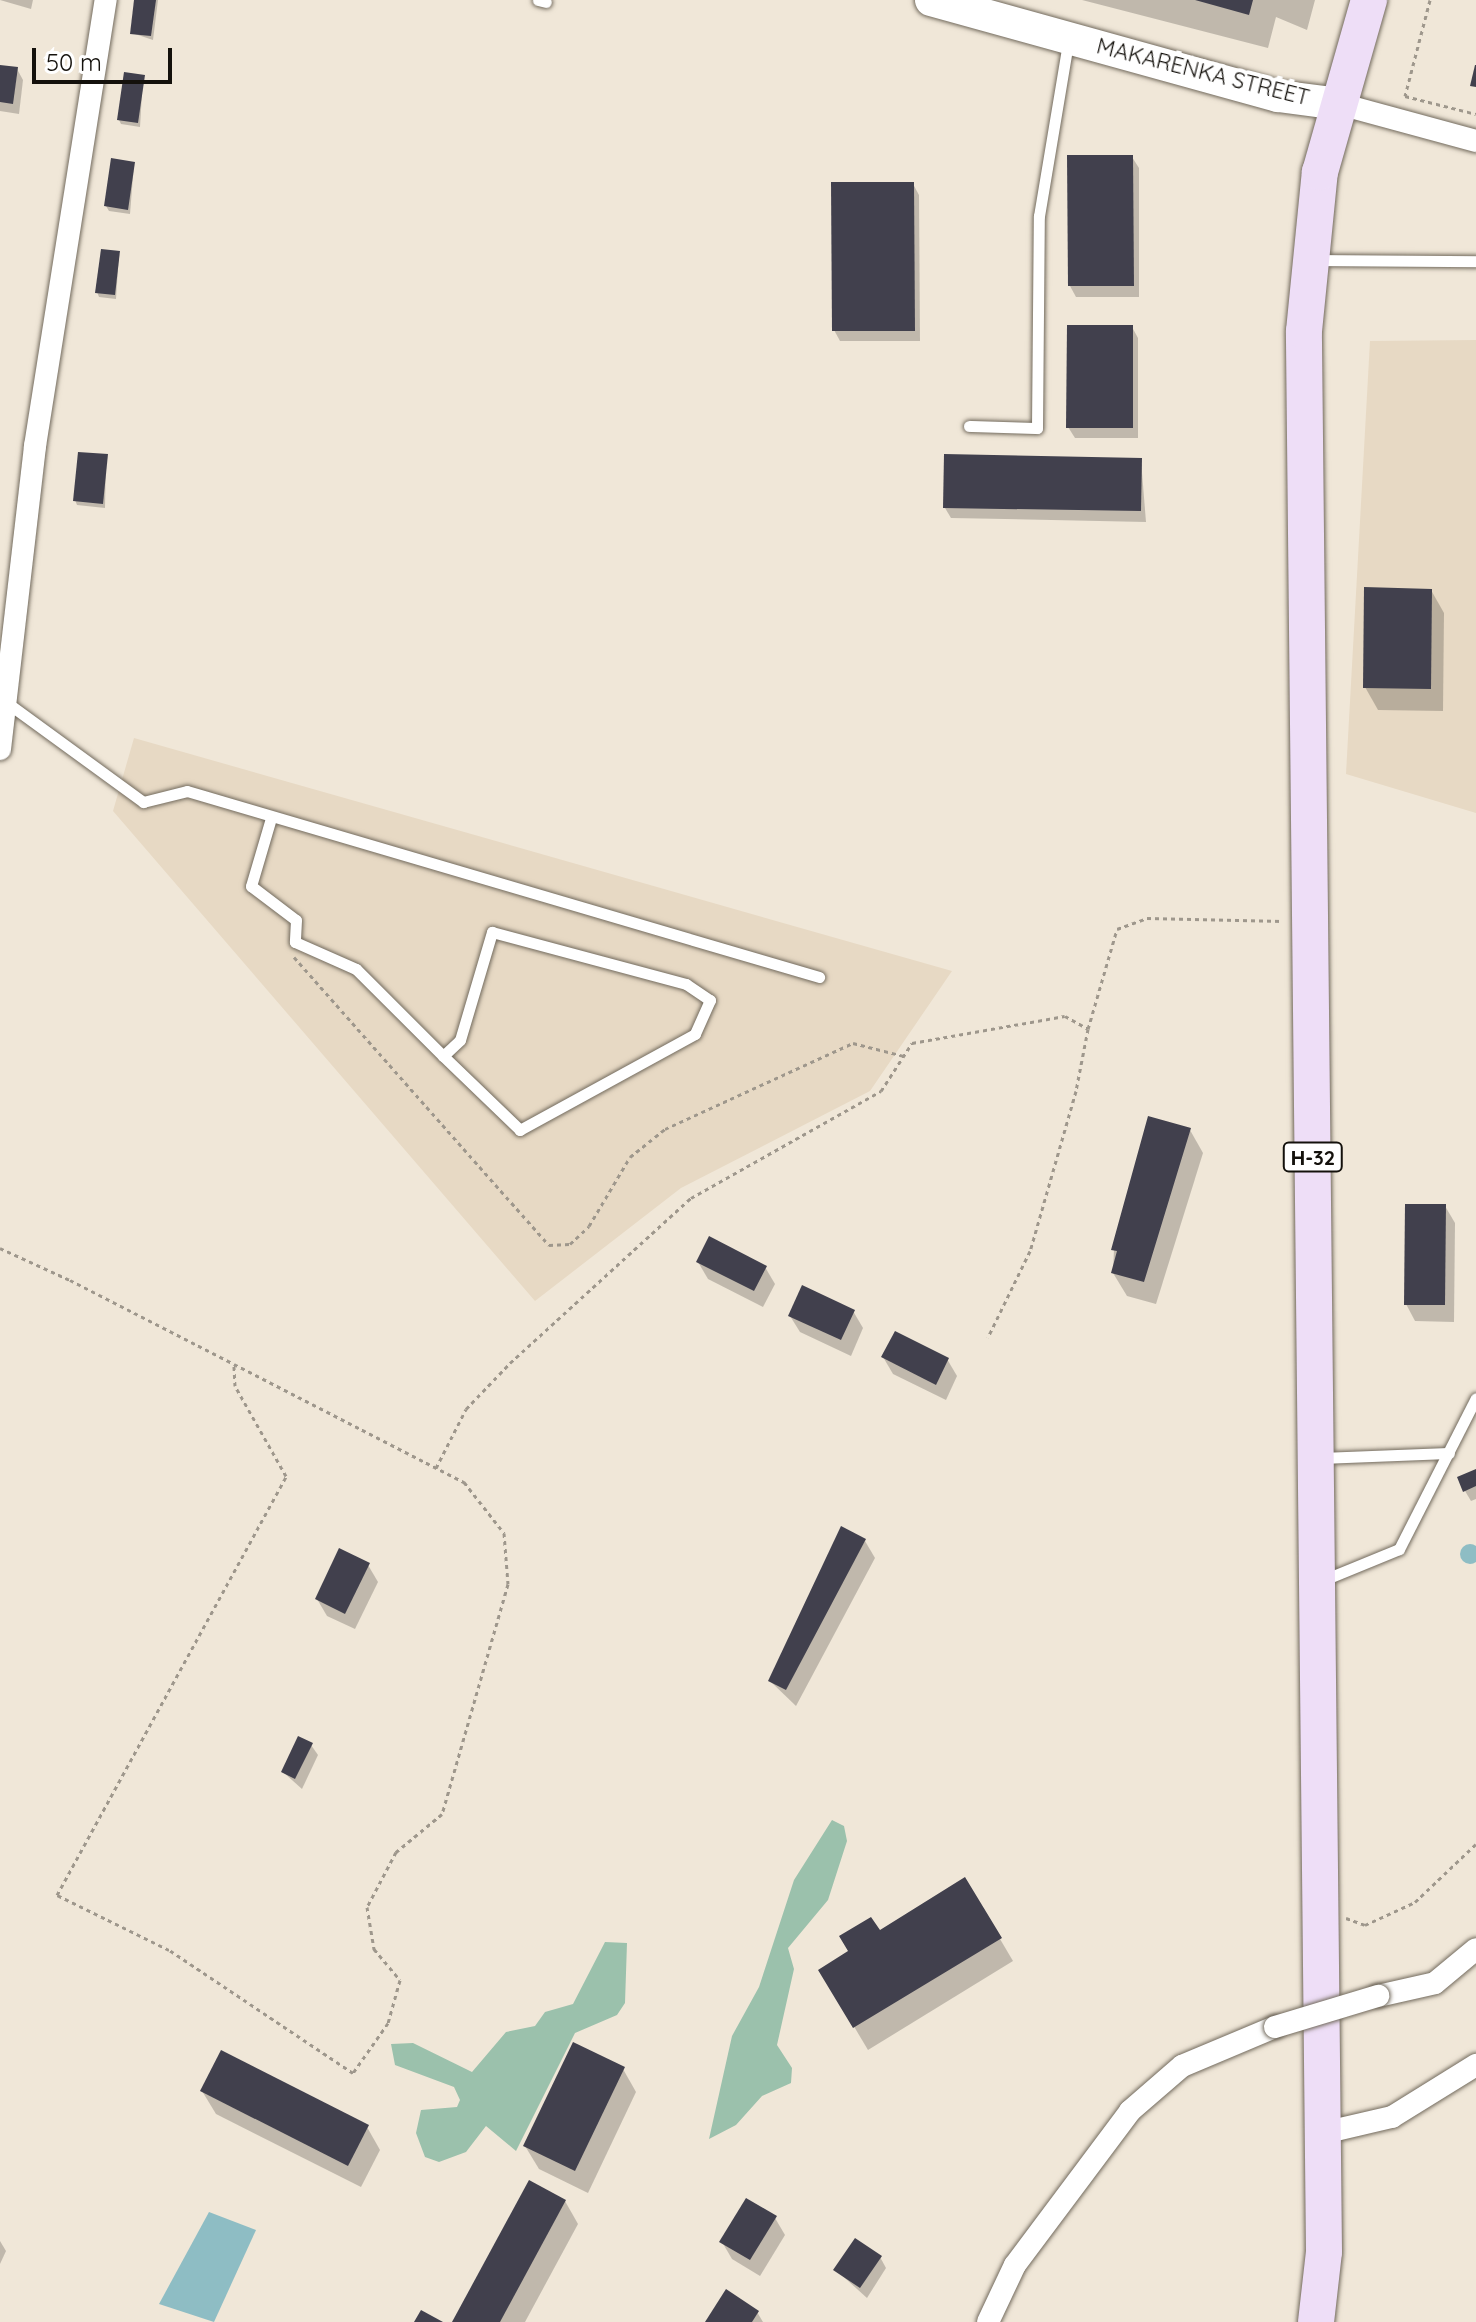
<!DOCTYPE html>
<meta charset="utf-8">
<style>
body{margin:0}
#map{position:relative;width:1476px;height:2322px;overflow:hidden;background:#f0e7d8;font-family:Quicksand,sans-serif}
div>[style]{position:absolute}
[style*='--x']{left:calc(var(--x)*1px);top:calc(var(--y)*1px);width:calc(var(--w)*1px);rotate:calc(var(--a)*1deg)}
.built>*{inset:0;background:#e7d9c4}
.forest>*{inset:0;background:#9bc1ac}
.water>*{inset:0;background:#8ebdc4}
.round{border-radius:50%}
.shadow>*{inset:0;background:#0003}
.building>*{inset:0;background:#41404d}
.path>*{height:3px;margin-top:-1.5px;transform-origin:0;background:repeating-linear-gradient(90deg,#9e978c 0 4px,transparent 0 8px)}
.roads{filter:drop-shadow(0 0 2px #726a5d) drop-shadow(0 0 2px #726a5d)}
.lane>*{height:11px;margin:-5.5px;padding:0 5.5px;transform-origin:5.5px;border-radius:5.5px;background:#fff}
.street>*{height:22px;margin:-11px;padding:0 11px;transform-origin:11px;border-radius:11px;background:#fff}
.secondary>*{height:32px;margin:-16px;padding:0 16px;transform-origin:16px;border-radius:16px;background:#fff}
.primary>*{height:36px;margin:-18px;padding:0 18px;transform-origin:18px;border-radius:18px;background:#eedef7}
.bridges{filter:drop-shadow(0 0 2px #726a5d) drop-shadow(0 0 2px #726a5d)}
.street-bridge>*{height:22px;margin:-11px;padding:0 11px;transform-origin:11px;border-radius:11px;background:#fff}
span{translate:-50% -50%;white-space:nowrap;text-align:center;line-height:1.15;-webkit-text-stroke:8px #fff;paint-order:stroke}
.shield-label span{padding:2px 6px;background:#fff;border:2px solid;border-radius:6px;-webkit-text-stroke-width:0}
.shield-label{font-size:20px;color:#14110c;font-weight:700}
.street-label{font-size:22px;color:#14110c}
.scale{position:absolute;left:32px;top:48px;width:140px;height:36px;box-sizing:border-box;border:4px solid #14110c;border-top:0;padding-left:10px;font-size:24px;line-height:28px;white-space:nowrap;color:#14110c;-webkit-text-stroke:6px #fff;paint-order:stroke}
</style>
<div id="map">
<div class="built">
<div style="clip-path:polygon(1476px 340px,1476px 813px,1346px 774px,1370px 341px)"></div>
<div style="clip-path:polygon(134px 738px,952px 971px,870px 1091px,681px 1188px,535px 1301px,113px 811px)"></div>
</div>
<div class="forest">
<div style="clip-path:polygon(832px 1820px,844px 1826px,847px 1841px,828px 1900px,788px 1948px,794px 1969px,777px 2045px,792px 2068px,791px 2083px,762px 2096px,736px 2125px,709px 2139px,732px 2036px,759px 1987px,794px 1880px)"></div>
<div style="clip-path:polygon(605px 1942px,627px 1943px,625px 2003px,617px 2015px,575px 2033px,516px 2151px,486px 2126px,466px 2152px,439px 2162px,425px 2157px,416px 2133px,421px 2110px,457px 2107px,460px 2100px,454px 2087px,395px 2065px,391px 2044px,413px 2043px,472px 2072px,506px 2032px,535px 2026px,545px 2012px,573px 2004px)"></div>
</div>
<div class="water">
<div class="round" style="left:1460px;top:1544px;width:20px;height:20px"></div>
<div style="clip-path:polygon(209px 2212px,256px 2230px,214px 2322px,159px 2304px)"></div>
</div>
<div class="shadow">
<div style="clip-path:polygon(0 0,33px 0,31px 9px)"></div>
<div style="clip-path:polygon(136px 0,158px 0,153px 40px,132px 33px)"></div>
<div style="clip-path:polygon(1082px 0,1315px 0,1307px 30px,1276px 17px,1268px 48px)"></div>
<div style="clip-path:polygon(0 67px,17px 69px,23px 80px,19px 114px,0 111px)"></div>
<div style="clip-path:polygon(143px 77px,140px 127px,121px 124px,119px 120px)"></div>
<div style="clip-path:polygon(1132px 157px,1139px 168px,1139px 297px,1076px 297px,1070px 286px)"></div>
<div style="clip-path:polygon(134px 164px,130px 214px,109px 211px,106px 206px)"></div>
<div style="clip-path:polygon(913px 184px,919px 195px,920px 341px,840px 341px,834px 330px)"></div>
<div style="clip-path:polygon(119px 253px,116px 299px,99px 297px,97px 292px)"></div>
<div style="clip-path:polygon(1132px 327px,1138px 338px,1138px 438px,1075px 438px,1068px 427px)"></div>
<div style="clip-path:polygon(106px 456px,105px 508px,77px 505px,75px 500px)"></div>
<div style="clip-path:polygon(1141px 460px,1146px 522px,951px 518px,945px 508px)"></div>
<div style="clip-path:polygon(1431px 590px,1444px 613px,1443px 711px,1378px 710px,1365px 687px)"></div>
<div style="clip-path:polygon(1190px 1130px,1203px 1153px,1156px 1304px,1127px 1296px,1113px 1273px,1114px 1249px)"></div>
<div style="clip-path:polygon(1445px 1206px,1455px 1223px,1454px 1322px,1415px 1321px,1406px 1304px)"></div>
<div style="clip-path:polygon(698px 1262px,765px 1267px,775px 1284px,763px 1307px,708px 1279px)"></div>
<div style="clip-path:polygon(853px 1311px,863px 1328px,851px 1356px,800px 1332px,790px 1316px)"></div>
<div style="clip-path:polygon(883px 1357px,947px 1359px,957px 1376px,946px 1400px,893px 1374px)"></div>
<div style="clip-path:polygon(1476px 1471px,1476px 1499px,1471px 1501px,1465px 1491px)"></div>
<div style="clip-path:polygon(865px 1541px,875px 1558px,796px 1706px,770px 1681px)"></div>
<div style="clip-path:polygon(368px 1565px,378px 1582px,355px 1629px,327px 1616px,317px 1599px)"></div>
<div style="clip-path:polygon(311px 1745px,318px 1755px,302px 1789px,283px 1772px)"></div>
<div style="clip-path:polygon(879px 1932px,1000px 1939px,1013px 1961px,868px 2050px,834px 1993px)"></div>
<div style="clip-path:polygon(623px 2069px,636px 2092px,588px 2193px,539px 2169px,525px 2146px)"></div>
<div style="clip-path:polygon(202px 2091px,367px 2127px,380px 2150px,361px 2187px,216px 2114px)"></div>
<div style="clip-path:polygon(565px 2201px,578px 2224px,525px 2322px,455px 2322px)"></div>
<div style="clip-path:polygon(775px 2218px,785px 2235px,760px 2276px,732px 2259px,722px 2242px)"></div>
<div style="clip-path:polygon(0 2241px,6px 2251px,0 2264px)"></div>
<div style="clip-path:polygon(880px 2257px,886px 2268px,867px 2298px,836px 2270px)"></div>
<div style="clip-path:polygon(757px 2312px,763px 2322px,707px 2322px)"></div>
</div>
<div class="building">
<div style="clip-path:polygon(134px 0,156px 0,151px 36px,130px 34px)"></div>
<div style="clip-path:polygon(1195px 0,1253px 0,1249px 15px)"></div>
<div style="clip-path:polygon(0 65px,18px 67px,13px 104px,0 102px)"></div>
<div style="clip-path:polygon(1475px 65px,1476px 65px,1476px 87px,1470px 86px)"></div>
<div style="clip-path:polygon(124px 72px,145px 75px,138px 123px,117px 120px)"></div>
<div style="clip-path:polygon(1067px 155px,1133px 155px,1134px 286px,1068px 286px)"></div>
<div style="clip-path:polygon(111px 158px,135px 162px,128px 210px,104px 206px)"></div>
<div style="clip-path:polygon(831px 182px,914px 182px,915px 331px,832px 331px)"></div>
<div style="clip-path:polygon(101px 249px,120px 251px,115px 295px,95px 293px)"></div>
<div style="clip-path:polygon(1067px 325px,1133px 325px,1133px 428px,1066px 428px)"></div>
<div style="clip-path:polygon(78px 452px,108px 454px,103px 504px,73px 501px)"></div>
<div style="clip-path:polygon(944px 454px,1142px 458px,1141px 511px,943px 508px)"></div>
<div style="clip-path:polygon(1364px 587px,1432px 589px,1431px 689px,1363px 688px)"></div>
<div style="clip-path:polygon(1148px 1116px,1191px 1128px,1144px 1282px,1111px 1273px,1117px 1251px,1111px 1250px)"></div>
<div style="clip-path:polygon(1405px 1204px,1446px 1204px,1445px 1305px,1404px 1305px)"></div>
<div style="clip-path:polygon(709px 1236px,767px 1266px,754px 1291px,696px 1262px)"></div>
<div style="clip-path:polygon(802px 1285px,855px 1310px,841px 1340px,788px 1316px)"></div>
<div style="clip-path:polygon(895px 1331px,949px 1358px,936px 1385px,881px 1357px)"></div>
<div style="clip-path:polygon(1476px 1469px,1476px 1486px,1463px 1492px,1457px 1477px)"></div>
<div style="clip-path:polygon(841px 1526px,866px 1539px,786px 1690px,768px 1681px)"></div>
<div style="clip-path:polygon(339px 1548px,370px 1563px,345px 1614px,315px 1599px)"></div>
<div style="clip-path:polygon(298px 1736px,313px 1743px,295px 1779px,281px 1772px)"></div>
<div style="clip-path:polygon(965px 1877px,1002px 1938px,853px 2028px,818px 1970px,848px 1951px,839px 1936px,871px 1917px,880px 1930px)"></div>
<div style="clip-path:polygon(573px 2042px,625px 2067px,575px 2171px,523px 2146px)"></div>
<div style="clip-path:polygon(221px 2050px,369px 2125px,348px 2166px,200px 2091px)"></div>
<div style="clip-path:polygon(529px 2180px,566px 2200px,500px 2322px,452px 2322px)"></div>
<div style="clip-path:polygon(746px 2198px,777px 2216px,750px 2260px,719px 2242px)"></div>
<div style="clip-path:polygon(855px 2238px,882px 2256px,860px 2288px,833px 2270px)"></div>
<div style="clip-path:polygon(726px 2289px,759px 2311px,752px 2322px,705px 2322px)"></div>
<div style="clip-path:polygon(421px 2310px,443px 2322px,414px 2322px)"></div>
</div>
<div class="path">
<div style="--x:1430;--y:0;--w:99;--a:104.6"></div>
<div style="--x:1405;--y:96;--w:73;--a:14.2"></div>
<div style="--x:294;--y:957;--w:385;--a:48.5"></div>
<div style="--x:549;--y:1245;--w:21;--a:-3"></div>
<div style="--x:570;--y:1244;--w:26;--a:-43"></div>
<div style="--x:589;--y:1226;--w:80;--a:-59.3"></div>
<div style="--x:630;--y:1157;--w:45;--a:-38.7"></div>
<div style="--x:665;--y:1129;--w:207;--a:-24.6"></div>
<div style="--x:853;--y:1043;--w:53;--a:14.3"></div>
<div style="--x:1088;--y:1029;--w:104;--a:-73.8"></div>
<div style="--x:1117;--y:929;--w:32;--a:-20"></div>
<div style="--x:1147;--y:918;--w:136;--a:1.3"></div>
<div style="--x:0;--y:1248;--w:77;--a:24.6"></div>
<div style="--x:70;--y:1280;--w:184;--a:27.1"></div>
<div style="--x:234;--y:1364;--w:259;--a:27.2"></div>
<div style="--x:464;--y:1482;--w:65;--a:51.9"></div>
<div style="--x:504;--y:1533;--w:51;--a:85.5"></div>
<div style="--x:508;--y:1584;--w:239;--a:106"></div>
<div style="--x:442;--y:1814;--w:60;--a:140.4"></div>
<div style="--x:396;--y:1852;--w:62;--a:117.8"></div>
<div style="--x:367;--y:1907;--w:43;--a:80.5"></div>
<div style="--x:374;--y:1949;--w:40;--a:50"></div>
<div style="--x:400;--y:1980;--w:45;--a:105.6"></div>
<div style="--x:388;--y:2023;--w:61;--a:125"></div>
<div style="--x:353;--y:2073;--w:221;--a:-146.2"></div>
<div style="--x:169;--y:1950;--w:125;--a:-153.8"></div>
<div style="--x:57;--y:1895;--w:477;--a:-61.3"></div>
<div style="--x:286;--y:1476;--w:103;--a:-119.5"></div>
<div style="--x:235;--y:1386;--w:22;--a:-93"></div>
<div style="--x:436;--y:1468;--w:66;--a:-63"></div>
<div style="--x:466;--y:1409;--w:64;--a:-46.3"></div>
<div style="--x:510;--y:1363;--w:245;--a:-42.4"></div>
<div style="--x:691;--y:1198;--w:218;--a:-29.4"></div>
<div style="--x:881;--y:1091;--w:57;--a:-57.1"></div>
<div style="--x:912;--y:1043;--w:155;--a:-10"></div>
<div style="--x:1065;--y:1016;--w:26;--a:29"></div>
<div style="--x:1088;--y:1029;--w:63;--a:101"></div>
<div style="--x:1076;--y:1091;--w:166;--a:106"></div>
<div style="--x:1030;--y:1251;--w:96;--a:116"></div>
<div style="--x:1346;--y:1918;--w:20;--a:20"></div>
<div style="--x:1365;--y:1925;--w:55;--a:-24.7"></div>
<div style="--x:1415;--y:1902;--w:84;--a:-43.6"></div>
</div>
<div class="roads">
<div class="lane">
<div style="--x:538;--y:0;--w:8;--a:14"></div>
<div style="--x:1316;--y:260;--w:160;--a:0.4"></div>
<div style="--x:969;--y:426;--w:68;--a:1.7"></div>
<div style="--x:1037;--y:428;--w:212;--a:-89.5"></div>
<div style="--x:1039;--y:216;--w:175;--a:-80.5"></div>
<div style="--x:6;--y:702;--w:170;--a:36.1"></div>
<div style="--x:143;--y:802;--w:45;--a:-14"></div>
<div style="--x:187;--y:791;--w:659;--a:16.4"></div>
<div style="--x:271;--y:818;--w:71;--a:106.4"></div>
<div style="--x:251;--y:886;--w:56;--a:37.1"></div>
<div style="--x:296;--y:920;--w:22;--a:93"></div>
<div style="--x:295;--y:942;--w:67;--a:23.9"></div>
<div style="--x:356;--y:969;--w:123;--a:45"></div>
<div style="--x:443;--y:1056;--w:23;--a:-43"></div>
<div style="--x:460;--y:1040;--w:113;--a:-73.5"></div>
<div style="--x:492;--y:932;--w:201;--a:15"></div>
<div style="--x:686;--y:984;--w:29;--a:34"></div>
<div style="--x:710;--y:1000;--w:37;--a:114"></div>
<div style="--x:695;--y:1034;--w:200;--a:151.3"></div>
<div style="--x:520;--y:1130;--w:107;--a:-136.1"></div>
<div style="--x:1320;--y:1458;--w:129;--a:-2.2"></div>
<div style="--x:1321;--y:1581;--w:84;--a:-22.3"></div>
<div style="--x:1399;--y:1549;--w:169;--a:-63"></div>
</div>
<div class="street">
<div style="--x:1340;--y:104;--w:141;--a:15.2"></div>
<div style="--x:0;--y:749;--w:305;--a:-83.4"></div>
<div style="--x:35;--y:446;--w:452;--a:-81"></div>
<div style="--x:1378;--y:1996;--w:58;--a:-12.8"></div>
<div style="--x:1435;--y:1983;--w:53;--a:-39.7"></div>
<div style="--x:1323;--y:2133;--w:71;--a:-13.1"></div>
<div style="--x:1392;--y:2117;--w:99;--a:-31.8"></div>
<div style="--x:988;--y:2322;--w:63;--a:-64.7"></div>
<div style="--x:1015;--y:2265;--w:192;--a:-53.2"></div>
<div style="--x:1130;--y:2111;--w:69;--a:-40.9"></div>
<div style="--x:1182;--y:2066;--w:101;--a:-22.8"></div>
</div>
<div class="secondary">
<div style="--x:931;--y:0;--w:360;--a:15.5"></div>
<div style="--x:1278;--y:96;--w:63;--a:7.4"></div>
</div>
<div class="primary">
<div style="--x:1316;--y:2322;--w:70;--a:-83.5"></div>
<div style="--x:1324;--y:2252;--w:1921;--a:-90.6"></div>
<div style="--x:1304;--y:331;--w:160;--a:-84.3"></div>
<div style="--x:1320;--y:172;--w:179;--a:-74.1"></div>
</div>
</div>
<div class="bridges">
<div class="street-bridge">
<div style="--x:1275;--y:2027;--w:108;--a:-16.8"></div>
</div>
</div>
<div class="shield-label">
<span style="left:1313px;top:1157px">Н-32</span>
</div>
<div class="street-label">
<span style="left:1203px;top:72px;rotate:14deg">MAKARENKA STREET</span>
</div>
<div class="scale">50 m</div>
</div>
